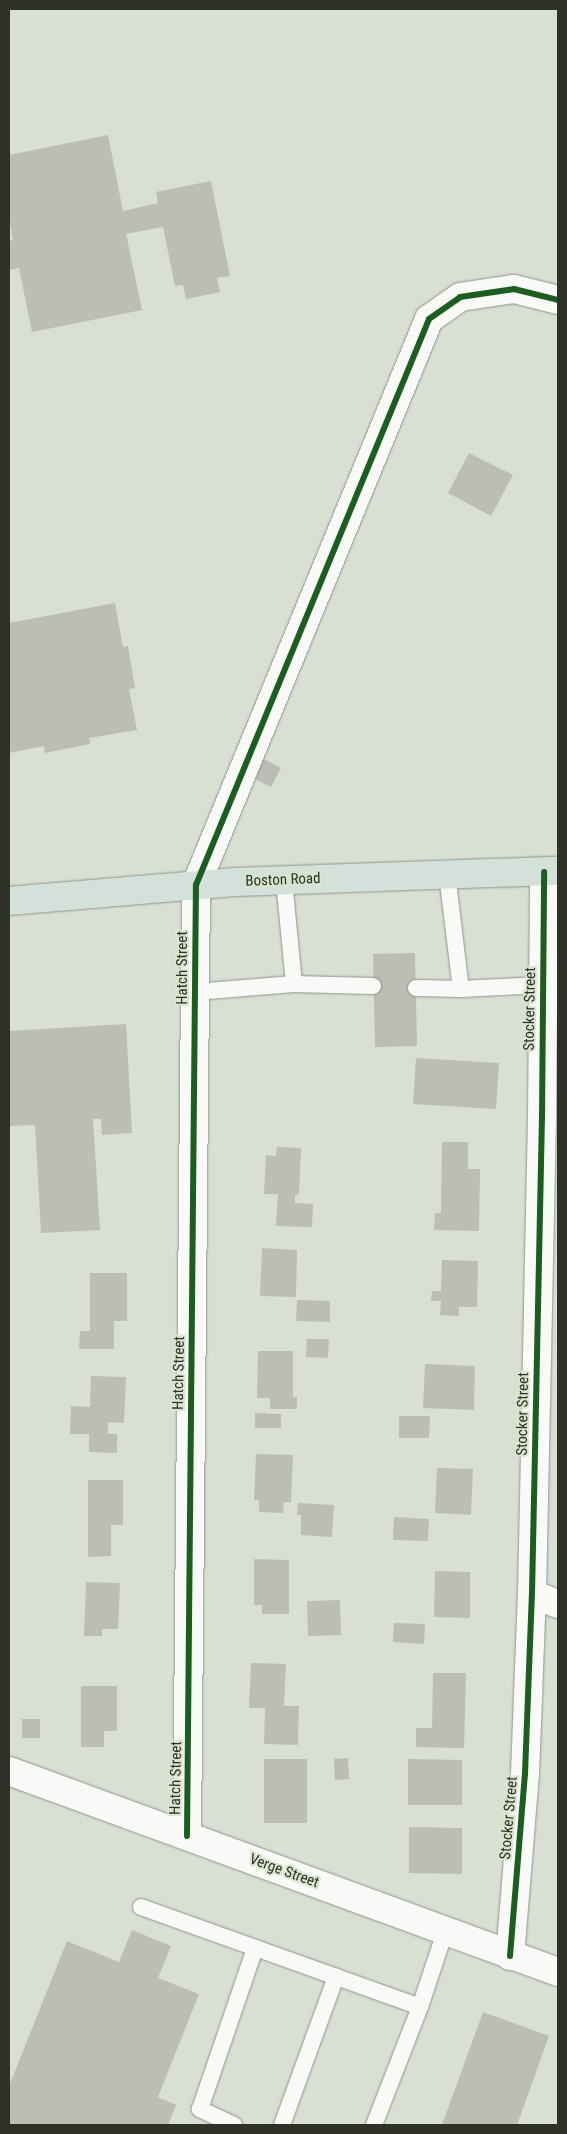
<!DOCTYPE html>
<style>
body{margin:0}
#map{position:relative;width:567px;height:2134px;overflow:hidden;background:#d9dfd3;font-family:"Roboto Condensed",sans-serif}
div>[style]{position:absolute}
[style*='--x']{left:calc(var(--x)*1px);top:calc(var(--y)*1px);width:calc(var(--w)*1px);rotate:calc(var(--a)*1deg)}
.building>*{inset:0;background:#bcbdb4}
.roads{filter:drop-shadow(0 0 1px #90958c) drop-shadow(0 0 1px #90958c)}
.service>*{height:16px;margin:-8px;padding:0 8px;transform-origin:8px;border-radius:8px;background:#f9faf8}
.minor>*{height:28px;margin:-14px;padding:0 14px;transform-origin:14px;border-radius:14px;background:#f9faf8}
.primary>*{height:28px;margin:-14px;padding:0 14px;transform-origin:14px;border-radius:14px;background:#d4e1db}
.cycleway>*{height:6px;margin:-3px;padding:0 3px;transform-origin:3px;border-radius:3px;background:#1b5e20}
span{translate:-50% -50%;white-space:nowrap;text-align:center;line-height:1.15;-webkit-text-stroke:4px #d9e5cd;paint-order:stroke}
.street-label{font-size:15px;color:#2d3128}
.frame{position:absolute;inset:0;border:10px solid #2d3128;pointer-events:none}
</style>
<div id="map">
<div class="building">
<div style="clip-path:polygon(108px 135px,123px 211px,158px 203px,156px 192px,211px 181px,230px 276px,217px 278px,220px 292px,186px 299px,183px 285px,175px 286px,163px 227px,126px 234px,142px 310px,32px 332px,19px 268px,9px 270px,9px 241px,13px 240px,9px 217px,9px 155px)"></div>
<div style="clip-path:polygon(469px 453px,513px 475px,491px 516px,448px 493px)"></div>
<div style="clip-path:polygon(115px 603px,123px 647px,128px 646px,135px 688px,129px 689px,137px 730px,89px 738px,90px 744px,45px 753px,44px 746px,9px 753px,9px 623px)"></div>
<div style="clip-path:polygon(264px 759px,281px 768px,271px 787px,253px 778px)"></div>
<div style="clip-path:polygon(415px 953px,417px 1046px,375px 1047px,373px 954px)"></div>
<div style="clip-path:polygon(126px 1024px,132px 1133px,102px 1135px,101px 1119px,93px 1119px,100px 1230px,41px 1233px,35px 1125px,9px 1126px,9px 1031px)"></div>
<div style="clip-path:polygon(416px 1058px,499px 1063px,496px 1109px,413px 1104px)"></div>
<div style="clip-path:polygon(442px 1142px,468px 1142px,468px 1169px,480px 1169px,479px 1231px,434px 1230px,435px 1213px,441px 1213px)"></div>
<div style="clip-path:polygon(277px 1147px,301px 1148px,299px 1194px,295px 1195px,295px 1203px,313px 1204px,312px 1227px,276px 1226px,278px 1194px,264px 1194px,266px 1155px,276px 1156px)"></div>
<div style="clip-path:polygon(262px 1248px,297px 1250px,296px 1297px,260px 1296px)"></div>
<div style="clip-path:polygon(442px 1260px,478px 1261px,477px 1307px,459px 1307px,459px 1316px,440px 1315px,441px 1301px,431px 1301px,432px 1291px,441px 1291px)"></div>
<div style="clip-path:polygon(90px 1273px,127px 1273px,127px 1321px,114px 1321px,114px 1349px,79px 1349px,80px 1331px,90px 1331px)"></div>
<div style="clip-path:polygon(297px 1300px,330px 1301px,330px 1322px,296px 1321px)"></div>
<div style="clip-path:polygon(307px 1339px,329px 1339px,328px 1358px,306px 1357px)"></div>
<div style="clip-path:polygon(258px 1351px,293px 1351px,293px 1397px,297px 1397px,297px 1409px,270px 1409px,270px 1398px,257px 1398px)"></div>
<div style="clip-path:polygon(425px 1364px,475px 1366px,474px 1410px,423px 1408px)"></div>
<div style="clip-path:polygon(91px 1376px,126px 1377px,124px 1423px,108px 1422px,108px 1434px,117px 1434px,117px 1453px,89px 1452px,89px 1434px,70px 1434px,71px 1406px,90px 1407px)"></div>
<div style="clip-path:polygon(255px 1413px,281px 1414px,281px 1428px,255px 1428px)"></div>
<div style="clip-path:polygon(399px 1416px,430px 1416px,429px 1438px,399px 1438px)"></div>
<div style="clip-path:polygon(256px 1454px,293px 1455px,291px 1502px,284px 1502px,283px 1513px,259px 1512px,259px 1500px,254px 1500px)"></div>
<div style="clip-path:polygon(437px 1468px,473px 1469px,471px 1515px,435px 1513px)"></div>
<div style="clip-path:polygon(88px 1480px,123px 1480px,123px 1525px,111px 1525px,111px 1556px,88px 1557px)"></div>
<div style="clip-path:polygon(298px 1503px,334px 1505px,332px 1537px,301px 1535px,301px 1515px,297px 1515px)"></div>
<div style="clip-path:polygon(394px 1517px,429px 1519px,428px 1541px,393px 1540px)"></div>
<div style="clip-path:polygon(254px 1559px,289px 1560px,289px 1614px,262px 1614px,262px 1605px,254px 1605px)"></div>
<div style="clip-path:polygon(435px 1571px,470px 1572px,470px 1618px,434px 1617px)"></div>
<div style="clip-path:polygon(86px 1582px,120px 1583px,118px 1629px,102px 1629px,102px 1636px,84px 1636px)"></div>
<div style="clip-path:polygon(340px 1600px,341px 1635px,308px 1636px,307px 1601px)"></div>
<div style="clip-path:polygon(394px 1623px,425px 1624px,424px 1644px,393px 1642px)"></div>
<div style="clip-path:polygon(251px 1663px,286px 1664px,284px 1706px,299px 1706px,298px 1745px,264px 1744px,265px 1708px,249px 1708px)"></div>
<div style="clip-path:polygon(433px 1673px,466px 1673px,464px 1748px,416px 1747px,416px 1728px,432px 1728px)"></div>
<div style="clip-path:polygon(81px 1686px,117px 1686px,117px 1731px,104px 1731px,104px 1747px,81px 1747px)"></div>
<div style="clip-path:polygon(22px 1719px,40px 1719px,40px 1738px,22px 1738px)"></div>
<div style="clip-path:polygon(348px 1758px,349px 1779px,335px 1780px,334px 1759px)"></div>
<div style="clip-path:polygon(264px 1759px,307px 1759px,307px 1823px,264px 1823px)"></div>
<div style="clip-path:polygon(408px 1759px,462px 1760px,462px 1805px,408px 1805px)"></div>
<div style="clip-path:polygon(409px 1827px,462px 1828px,462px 1874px,409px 1873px)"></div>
<div style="clip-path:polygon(132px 1930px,171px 1946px,158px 1978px,199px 1994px,158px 2097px,176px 2105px,168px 2125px,9px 2125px,9px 2086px,67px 1941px,119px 1962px)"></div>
<div style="clip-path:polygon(483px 2012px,549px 2036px,517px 2125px,442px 2125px)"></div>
</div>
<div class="roads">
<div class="service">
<div style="--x:447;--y:874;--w:116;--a:83.1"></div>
<div style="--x:461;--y:989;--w:81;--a:-2.8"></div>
<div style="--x:294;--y:984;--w:79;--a:1.5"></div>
<div style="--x:416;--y:988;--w:45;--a:1.3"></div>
<div style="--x:195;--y:992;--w:99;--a:-4.6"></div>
<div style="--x:294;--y:984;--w:104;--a:-95.5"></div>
<div style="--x:141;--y:1907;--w:296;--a:19.7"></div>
<div style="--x:420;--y:2007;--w:79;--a:-71.6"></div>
<div style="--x:234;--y:2125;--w:38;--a:-155"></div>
<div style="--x:200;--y:2109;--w:170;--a:-71.1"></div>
<div style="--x:282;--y:2125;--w:158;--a:-70"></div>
<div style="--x:374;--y:2125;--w:127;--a:-68.7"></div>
</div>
<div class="minor">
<div style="--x:532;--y:1594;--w:28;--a:21"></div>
<div style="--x:9;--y:1771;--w:585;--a:20.11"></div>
<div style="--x:187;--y:1836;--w:951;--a:-89.46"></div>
<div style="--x:196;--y:885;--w:612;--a:-67.62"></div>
<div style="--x:429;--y:319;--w:38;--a:-35"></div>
<div style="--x:460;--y:297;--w:55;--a:-8.4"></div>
<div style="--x:514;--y:289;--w:45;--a:14"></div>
<div style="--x:510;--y:1956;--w:183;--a:-85.3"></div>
<div style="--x:525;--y:1774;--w:180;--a:-87.8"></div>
<div style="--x:532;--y:1594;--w:475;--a:-88.8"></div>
<div style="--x:542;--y:1119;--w:247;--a:-89.5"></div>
</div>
<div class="primary">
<div style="--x:9;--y:901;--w:228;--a:-4.8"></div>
<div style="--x:236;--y:882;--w:322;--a:-2"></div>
</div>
</div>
<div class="cycleway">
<div style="--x:187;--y:1836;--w:951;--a:-89.46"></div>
<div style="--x:196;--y:885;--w:612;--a:-67.62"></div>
<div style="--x:429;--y:319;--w:38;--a:-35"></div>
<div style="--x:460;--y:297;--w:55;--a:-8.4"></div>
<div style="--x:514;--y:289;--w:45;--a:14"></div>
<div style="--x:510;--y:1956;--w:183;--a:-85.3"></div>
<div style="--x:525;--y:1774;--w:180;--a:-87.8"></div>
<div style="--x:532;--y:1594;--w:475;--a:-88.8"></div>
<div style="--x:542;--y:1119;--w:247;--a:-89.5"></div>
</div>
<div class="street-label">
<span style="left:283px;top:880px;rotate:-2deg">Boston Road</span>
<span style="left:183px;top:968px;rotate:-90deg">Hatch Street</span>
<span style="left:530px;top:1009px;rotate:-89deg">Stocker Street</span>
<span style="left:179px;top:1373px;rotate:-89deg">Hatch Street</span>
<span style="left:523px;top:1414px;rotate:-89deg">Stocker Street</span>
<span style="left:176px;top:1778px;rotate:-89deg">Hatch Street</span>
<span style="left:509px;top:1818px;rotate:-85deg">Stocker Street</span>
<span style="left:284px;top:1871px;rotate:20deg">Verge Street</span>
</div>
<div class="frame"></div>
</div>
